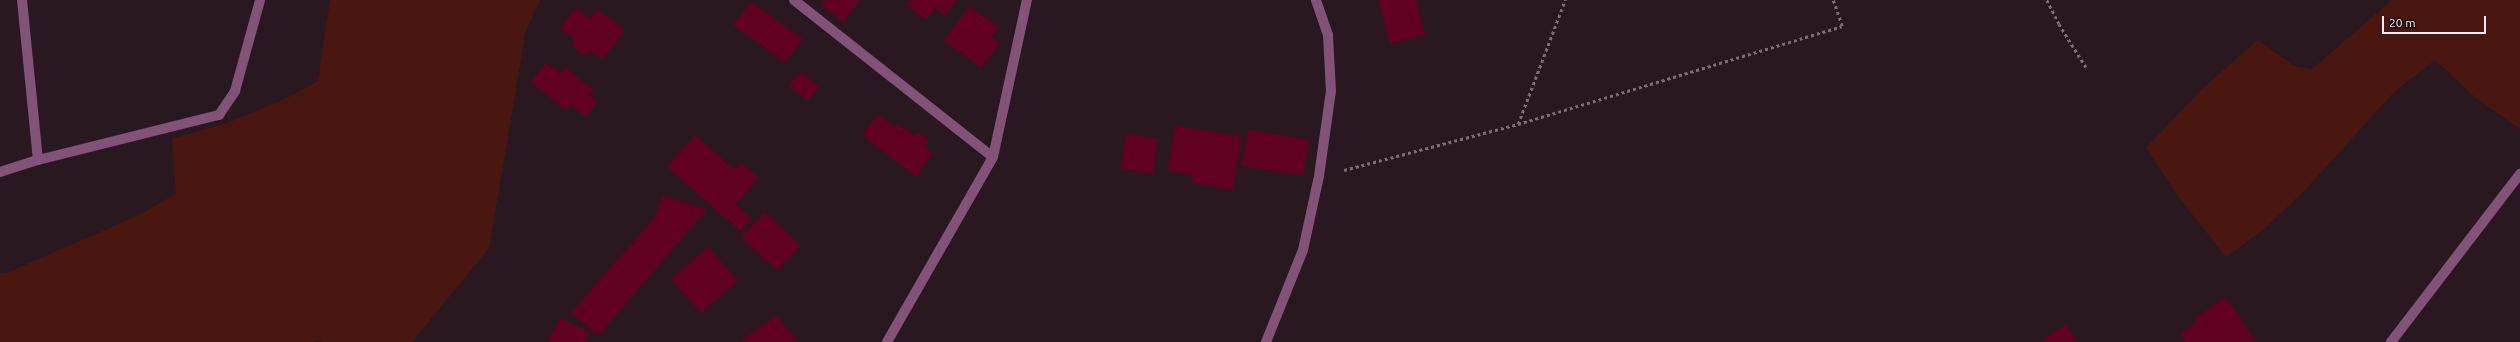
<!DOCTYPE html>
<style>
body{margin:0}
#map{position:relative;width:2520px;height:342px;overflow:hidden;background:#2a1820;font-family:Ubuntu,sans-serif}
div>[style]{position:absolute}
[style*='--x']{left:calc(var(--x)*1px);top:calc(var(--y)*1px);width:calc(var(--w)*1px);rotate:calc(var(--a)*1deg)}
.green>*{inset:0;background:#491710}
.building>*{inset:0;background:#610020}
.path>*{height:2.5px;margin-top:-1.25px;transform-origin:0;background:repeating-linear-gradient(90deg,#7c6c73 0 3px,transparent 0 6px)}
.minor>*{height:10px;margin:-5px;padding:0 5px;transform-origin:5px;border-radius:5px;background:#825278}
span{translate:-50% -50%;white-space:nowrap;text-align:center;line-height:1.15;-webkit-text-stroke:3.5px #200f16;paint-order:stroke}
.scale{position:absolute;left:2382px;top:16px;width:104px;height:18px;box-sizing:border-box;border:2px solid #faedf2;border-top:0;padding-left:5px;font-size:12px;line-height:14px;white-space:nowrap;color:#faedf2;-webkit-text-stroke:3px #200f16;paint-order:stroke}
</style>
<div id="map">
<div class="green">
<div style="clip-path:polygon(330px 0,540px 0,526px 30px,489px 248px,412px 342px,322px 342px,316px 340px,314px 342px,0 342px,0 273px,7px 273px,139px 215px,176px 194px,172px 139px,230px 122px,283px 100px,318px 81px)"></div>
<div style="clip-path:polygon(2392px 0,2520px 0,2520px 129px,2476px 98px,2435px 60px,2394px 92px,2306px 189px,2264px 229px,2226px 257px,2178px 196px,2146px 148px,2203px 88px,2258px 40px,2294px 66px,2312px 69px)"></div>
</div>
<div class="building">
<div style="clip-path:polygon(825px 0,857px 0,859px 2px,843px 22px,821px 5px)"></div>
<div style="clip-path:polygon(911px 0,957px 0,945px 16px,935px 9px,926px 20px,906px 5px)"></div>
<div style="clip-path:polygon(1378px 0,1416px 0,1425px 35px,1390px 44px)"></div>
<div style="clip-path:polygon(751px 2px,803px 39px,785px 63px,733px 25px)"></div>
<div style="clip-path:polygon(969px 6px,999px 27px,992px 37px,1000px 43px,981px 68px,944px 41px)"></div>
<div style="clip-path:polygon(576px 8px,590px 19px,598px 9px,625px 30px,602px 60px,590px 51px,585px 57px,571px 45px,575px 40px,560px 28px)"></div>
<div style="clip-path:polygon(546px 63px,561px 74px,565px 68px,594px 90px,589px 95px,598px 102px,586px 117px,571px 105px,567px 111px,531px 82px)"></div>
<div style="clip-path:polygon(800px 72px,819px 87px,808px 101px,789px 86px)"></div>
<div style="clip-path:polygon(878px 115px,895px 127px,897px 123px,914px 136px,918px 132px,929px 141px,924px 147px,933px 154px,916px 177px,862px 135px)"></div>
<div style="clip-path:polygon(1175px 126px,1242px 137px,1233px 190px,1191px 183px,1193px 175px,1168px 171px)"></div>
<div style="clip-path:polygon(1248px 130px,1309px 140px,1303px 176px,1242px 166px)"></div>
<div style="clip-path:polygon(1126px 134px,1158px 139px,1153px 174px,1121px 169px)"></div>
<div style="clip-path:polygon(695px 135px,735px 170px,741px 163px,759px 178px,736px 204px,752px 219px,741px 232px,667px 167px)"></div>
<div style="clip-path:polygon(663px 195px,707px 210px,598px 336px,571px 313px,655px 217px)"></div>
<div style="clip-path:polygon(765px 212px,801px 246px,777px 271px,741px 237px)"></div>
<div style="clip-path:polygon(708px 247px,738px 281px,701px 313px,671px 279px)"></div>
<div style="clip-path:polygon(2226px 297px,2256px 342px,2185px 342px,2180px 334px,2196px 323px,2194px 319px)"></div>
<div style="clip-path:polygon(777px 315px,797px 342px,740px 342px)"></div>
<div style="clip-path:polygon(560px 318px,590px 333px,585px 342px,548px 342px)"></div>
<div style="clip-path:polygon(2066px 325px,2077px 342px,2039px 342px)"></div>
</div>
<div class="path">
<div style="--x:2047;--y:0;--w:27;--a:63"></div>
<div style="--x:2059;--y:24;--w:51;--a:57.9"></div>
<div style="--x:1518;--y:124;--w:133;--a:-69.2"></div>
<div style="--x:1344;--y:170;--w:180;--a:-14.8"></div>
<div style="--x:1518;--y:124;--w:338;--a:-16.8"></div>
<div style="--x:1842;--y:26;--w:28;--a:-109"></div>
</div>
<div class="minor">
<div style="--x:22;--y:0;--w:161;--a:84.3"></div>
<div style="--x:794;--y:0;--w:253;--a:38.3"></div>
<div style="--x:0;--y:172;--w:40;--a:-18"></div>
<div style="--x:38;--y:160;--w:187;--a:-14"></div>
<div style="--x:219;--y:115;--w:29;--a:-56"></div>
<div style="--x:235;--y:91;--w:94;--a:-74.6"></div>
<div style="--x:887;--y:342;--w:213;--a:-60.2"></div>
<div style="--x:993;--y:157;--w:161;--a:-77.8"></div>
<div style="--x:1266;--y:342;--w:99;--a:-68.1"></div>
<div style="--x:1303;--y:250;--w:76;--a:-77.8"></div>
<div style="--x:1319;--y:176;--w:86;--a:-82"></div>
<div style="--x:1331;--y:91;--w:56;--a:-93.1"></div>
<div style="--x:1328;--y:35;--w:37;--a:-109"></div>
<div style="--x:2391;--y:342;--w:212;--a:-52.5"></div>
</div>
<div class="scale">20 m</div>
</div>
